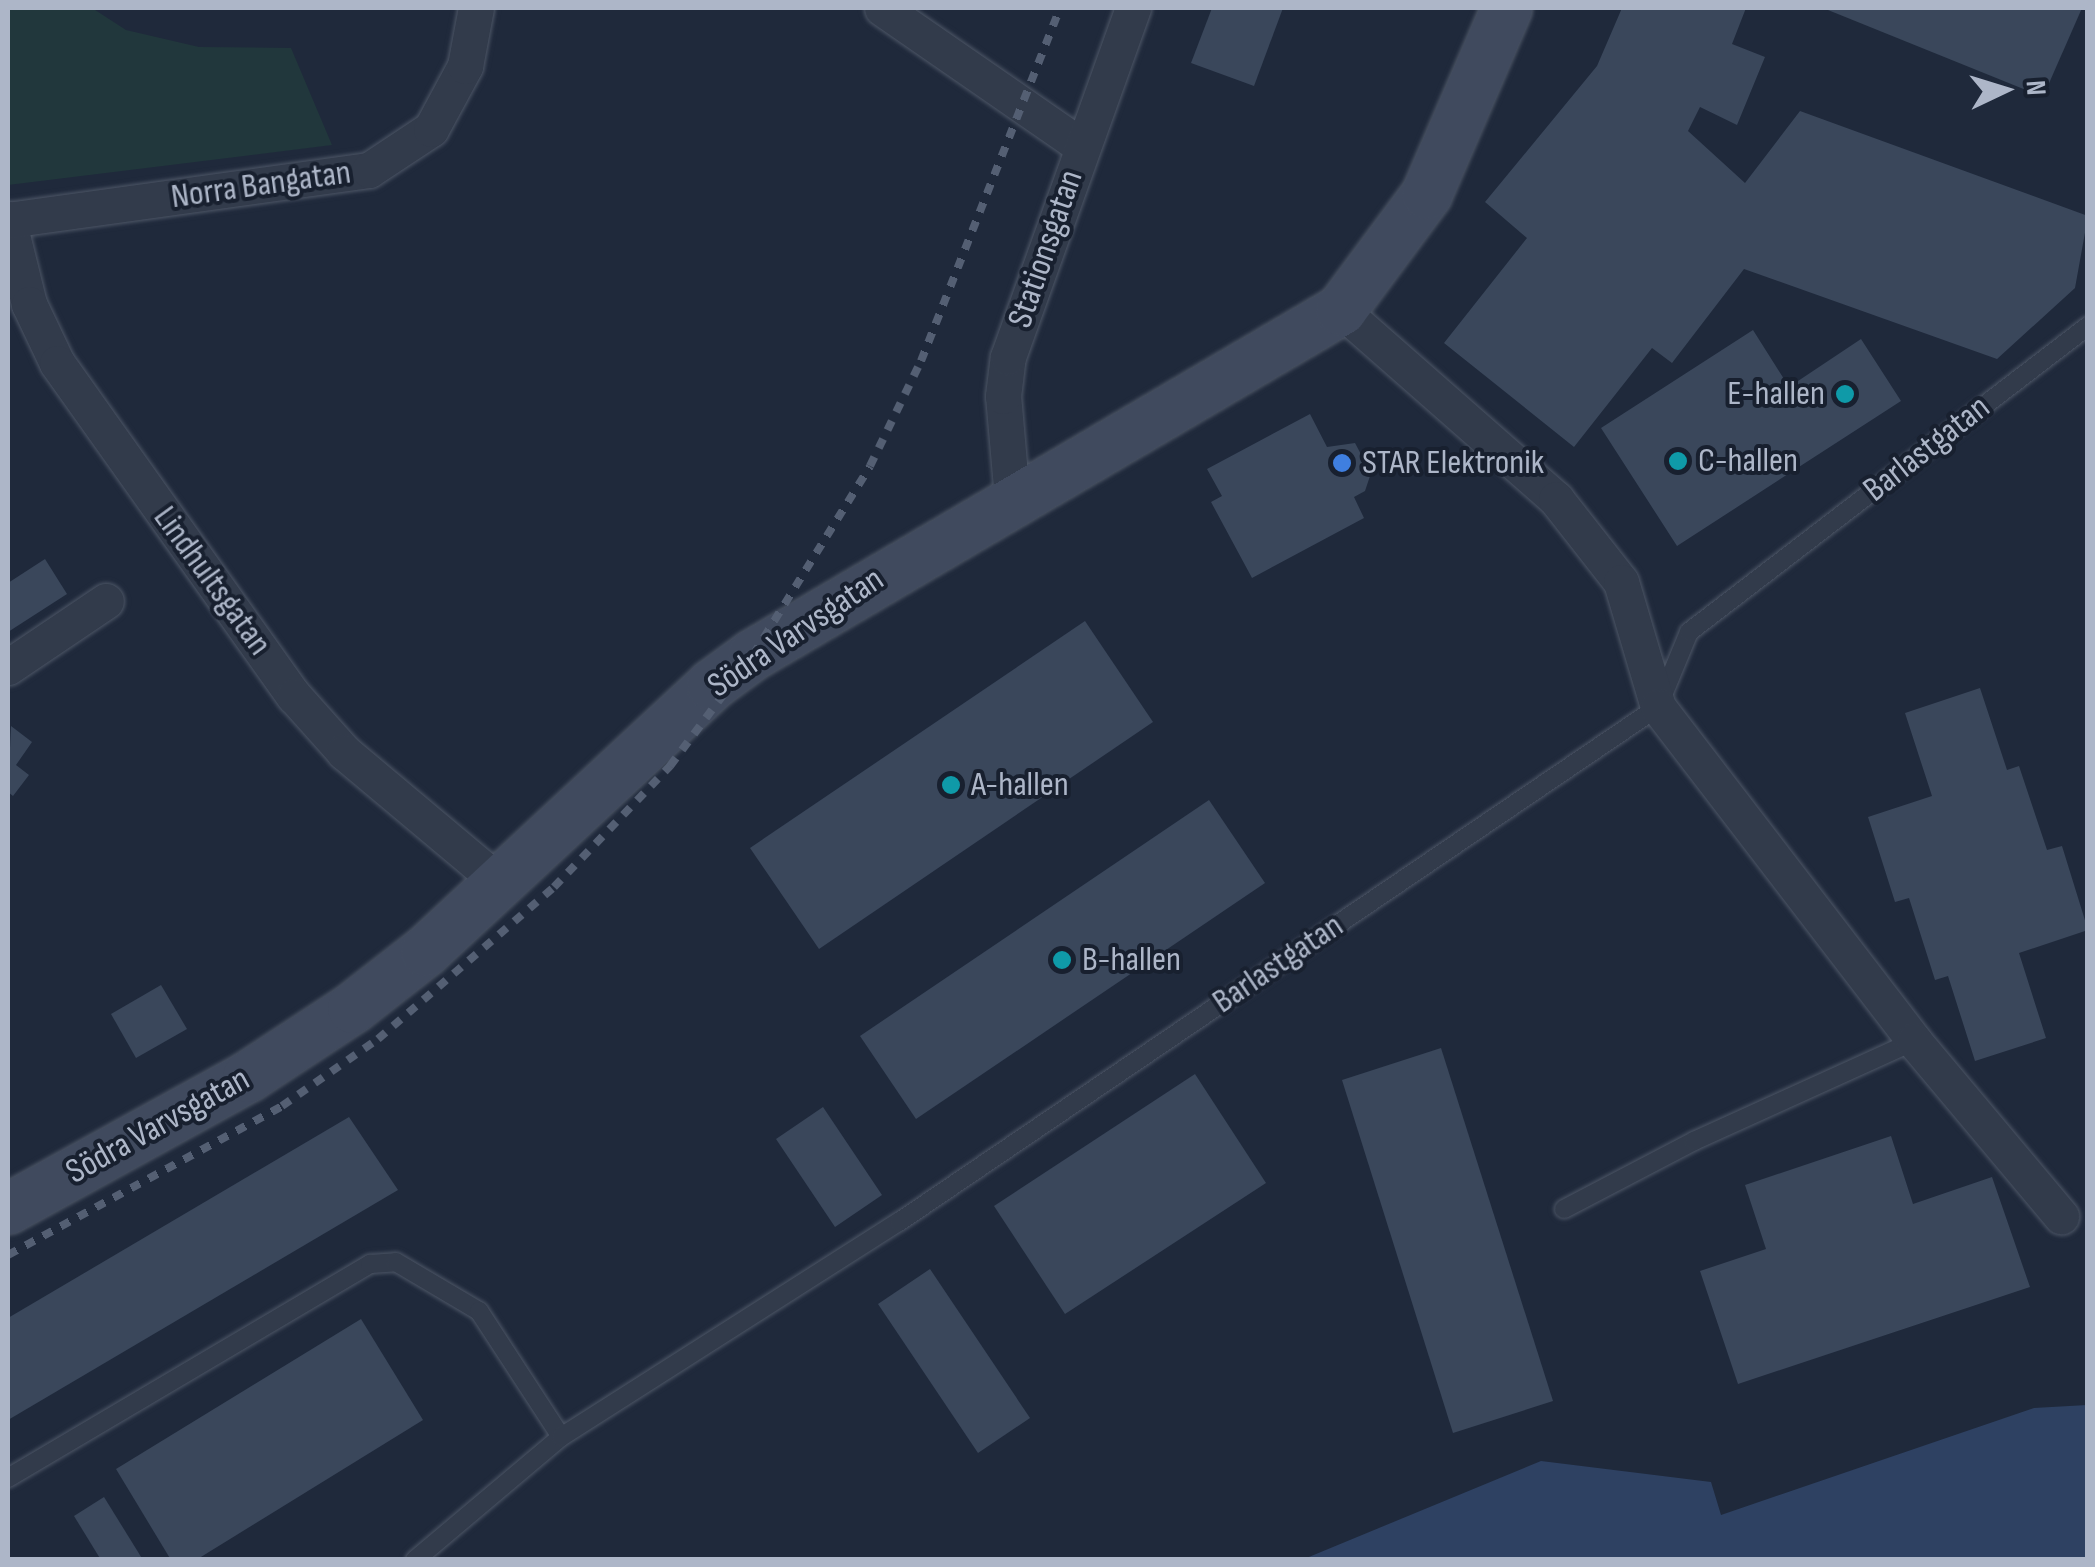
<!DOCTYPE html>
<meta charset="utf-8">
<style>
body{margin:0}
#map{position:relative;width:2095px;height:1567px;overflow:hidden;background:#1f293b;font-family:"Sofia Sans Condensed",sans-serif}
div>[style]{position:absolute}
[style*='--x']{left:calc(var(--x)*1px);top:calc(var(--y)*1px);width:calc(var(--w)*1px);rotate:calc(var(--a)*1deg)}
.green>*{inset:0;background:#21373c}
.water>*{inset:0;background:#2e4162}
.building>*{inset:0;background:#3a475b}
.roads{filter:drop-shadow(0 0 2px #4d5666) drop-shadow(0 0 2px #4d5666)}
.lane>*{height:18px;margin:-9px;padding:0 9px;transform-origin:9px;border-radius:9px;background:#323b4b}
.street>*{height:35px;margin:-17.5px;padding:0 17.5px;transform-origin:17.5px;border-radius:17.5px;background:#323b4b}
.secondary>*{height:50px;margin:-25px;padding:0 25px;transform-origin:25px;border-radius:25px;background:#404a5e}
.rail>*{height:8px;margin-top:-4px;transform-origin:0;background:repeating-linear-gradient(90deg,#545f73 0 10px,transparent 0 20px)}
.dots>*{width:28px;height:28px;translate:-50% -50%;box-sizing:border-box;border:5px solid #18202f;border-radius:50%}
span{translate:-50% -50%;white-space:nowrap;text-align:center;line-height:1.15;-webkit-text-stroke:8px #18202f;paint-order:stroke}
.street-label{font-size:35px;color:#adb6c8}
.poi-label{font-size:35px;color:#adb6c8}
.right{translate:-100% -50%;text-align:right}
.left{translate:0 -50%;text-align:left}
.frame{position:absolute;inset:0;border:10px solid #adb6c8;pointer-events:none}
.north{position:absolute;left:1955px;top:40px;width:100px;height:100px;-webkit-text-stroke:8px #18202f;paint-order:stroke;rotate:86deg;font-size:28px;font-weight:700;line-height:40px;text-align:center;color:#adb6c8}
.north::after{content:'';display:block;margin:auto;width:35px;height:45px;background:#adb6c8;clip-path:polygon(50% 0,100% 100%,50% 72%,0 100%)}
</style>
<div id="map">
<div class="green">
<div style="clip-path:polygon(8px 8px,92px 8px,126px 30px,199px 47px,291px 48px,332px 145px,8px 185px)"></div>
</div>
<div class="water">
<div style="clip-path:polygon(2087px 1405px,2087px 1559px,1304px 1559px,1541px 1461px,1711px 1482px,1721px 1515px,2034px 1408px)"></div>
</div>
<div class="building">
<div style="clip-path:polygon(1212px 8px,1283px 8px,1254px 86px,1191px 63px)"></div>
<div style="clip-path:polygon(1622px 8px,1746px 8px,1732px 44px,1765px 57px,1737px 125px,1700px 107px,1688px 131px,1745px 183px,1800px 111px,2088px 216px,2075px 288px,1997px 359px,1744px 269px,1672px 363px,1652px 348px,1574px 447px,1444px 343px,1527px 238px,1485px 202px,1597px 66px)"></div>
<div style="clip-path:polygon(1823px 8px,2082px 8px,2043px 97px)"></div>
<div style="clip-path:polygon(1753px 330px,1789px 387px,1861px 339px,1901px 401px,1677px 546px,1601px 428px)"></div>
<div style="clip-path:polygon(1310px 414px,1327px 447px,1355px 443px,1371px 473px,1365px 491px,1354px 497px,1364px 518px,1252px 578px,1211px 502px,1222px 496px,1207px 469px)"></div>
<div style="clip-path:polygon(45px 559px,67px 594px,8px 632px,8px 583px)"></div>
<div style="clip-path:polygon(1085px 621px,1153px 722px,819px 949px,750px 848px)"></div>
<div style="clip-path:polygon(1980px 688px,2007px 770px,2019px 766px,2047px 850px,2062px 846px,2088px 930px,2019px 953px,2046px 1038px,1975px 1061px,1948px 976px,1935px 980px,1909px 898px,1895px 902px,1868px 817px,1932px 796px,1905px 713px)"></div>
<div style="clip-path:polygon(11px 726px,32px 742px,16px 765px,29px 775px,13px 796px,8px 792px)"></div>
<div style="clip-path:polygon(1209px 800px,1265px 883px,916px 1119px,860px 1036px)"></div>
<div style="clip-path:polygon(161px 985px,187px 1029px,136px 1058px,111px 1014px)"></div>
<div style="clip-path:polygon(1441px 1048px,1553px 1401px,1453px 1433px,1342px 1080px)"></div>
<div style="clip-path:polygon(1195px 1074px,1266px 1183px,1065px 1314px,994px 1206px)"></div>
<div style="clip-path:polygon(823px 1107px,882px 1195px,835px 1227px,776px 1139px)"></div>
<div style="clip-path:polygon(349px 1117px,398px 1190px,8px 1420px,8px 1318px)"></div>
<div style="clip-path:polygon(1891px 1136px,1913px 1204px,1992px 1177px,2030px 1287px,1738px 1384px,1700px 1271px,1766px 1249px,1745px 1185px)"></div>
<div style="clip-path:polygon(930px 1269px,1030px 1418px,978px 1453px,878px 1304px)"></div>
<div style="clip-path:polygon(361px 1319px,423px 1420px,196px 1560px,171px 1560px,116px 1469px)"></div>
<div style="clip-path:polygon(104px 1497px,143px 1560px,101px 1560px,74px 1516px)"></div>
</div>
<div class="roads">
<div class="lane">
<div style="--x:1564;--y:1209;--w:147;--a:-27.6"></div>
<div style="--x:1694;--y:1141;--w:242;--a:-24.4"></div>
<div style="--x:8;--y:1478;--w:421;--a:-30.6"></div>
<div style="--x:370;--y:1264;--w:26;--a:-4"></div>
<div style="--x:396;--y:1262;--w:96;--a:30.6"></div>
<div style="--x:479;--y:1311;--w:150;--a:56.9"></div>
<div style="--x:415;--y:1560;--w:191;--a:-40.1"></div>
<div style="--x:561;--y:1437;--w:401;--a:-32.5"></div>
<div style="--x:899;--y:1222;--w:917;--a:-34.16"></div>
<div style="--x:1658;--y:707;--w:81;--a:-67.5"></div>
<div style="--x:1689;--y:632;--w:503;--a:-37.49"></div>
</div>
<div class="street">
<div style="--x:882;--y:8;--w:242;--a:34.7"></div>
<div style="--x:8;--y:219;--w:88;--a:76.1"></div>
<div style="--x:29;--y:304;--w:65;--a:64.6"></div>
<div style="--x:57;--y:363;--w:409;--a:54.6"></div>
<div style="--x:294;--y:696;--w:75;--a:48.2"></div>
<div style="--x:344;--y:752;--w:204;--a:40"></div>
<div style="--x:8;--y:220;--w:364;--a:-7.9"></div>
<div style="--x:369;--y:170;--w:74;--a:-33.5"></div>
<div style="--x:431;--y:129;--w:72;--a:-61.6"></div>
<div style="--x:465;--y:66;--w:59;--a:-79.3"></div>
<div style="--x:1341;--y:310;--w:286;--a:41.3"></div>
<div style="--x:1556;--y:499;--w:105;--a:51.9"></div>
<div style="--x:1621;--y:582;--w:130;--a:73.5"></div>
<div style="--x:1658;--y:707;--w:421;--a:52.5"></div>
<div style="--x:1914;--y:1041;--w:229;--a:50"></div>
<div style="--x:1012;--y:498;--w:102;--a:-95"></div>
<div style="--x:1003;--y:396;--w:39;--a:-83"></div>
<div style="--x:1008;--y:357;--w:371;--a:-70.3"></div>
<div style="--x:8;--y:667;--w:118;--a:-34"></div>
</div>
<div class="secondary">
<div style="--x:8;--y:1209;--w:274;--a:-28.8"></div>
<div style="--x:248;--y:1077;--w:126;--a:-33.3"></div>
<div style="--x:353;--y:1008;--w:93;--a:-38"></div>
<div style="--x:426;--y:951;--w:391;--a:-42.9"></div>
<div style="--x:712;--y:685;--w:51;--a:-36.2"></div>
<div style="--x:753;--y:655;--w:682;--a:-30.4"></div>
<div style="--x:1341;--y:310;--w:144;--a:-53.4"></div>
<div style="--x:1427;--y:194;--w:202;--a:-66.7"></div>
</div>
</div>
<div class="rail">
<div style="--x:8;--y:1255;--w:312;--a:-28.5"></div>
<div style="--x:282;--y:1106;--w:117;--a:-34.9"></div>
<div style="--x:378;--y:1039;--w:233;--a:-40.8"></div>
<div style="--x:554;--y:887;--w:168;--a:-46.2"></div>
<div style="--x:670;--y:766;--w:139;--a:-53.2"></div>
<div style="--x:753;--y:655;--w:222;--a:-58.2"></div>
<div style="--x:870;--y:466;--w:117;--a:-64.1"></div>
<div style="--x:921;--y:361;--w:379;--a:-68.5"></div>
</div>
<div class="dots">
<div style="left:1845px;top:394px;background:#0f9aa8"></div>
<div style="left:1678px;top:461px;background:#0f9aa8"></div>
<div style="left:1342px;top:463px;background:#3f7fe0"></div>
<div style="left:951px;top:785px;background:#0f9aa8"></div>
<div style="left:1062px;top:960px;background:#0f9aa8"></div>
</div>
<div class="street-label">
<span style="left:261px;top:185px;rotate:-8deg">Norra Bangatan</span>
<span style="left:1046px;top:249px;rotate:-71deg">Stationsgatan</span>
<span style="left:1927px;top:449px;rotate:-38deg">Barlastgatan</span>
<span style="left:212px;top:581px;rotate:54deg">Lindhultsgatan</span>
<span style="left:796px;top:633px;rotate:-34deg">Södra Varvsgatan</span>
<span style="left:1278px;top:964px;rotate:-34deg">Barlastgatan</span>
<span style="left:158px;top:1126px;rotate:-29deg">Södra Varvsgatan</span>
</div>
<div class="poi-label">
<span class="right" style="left:1825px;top:394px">E-hallen</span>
<span class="left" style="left:1698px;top:461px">C-hallen</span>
<span class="left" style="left:1362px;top:463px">STAR Elektronik</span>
<span class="left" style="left:971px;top:785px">A-hallen</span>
<span class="left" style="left:1082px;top:960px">B-hallen</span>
</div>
<div class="frame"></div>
<div class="north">N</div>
</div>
